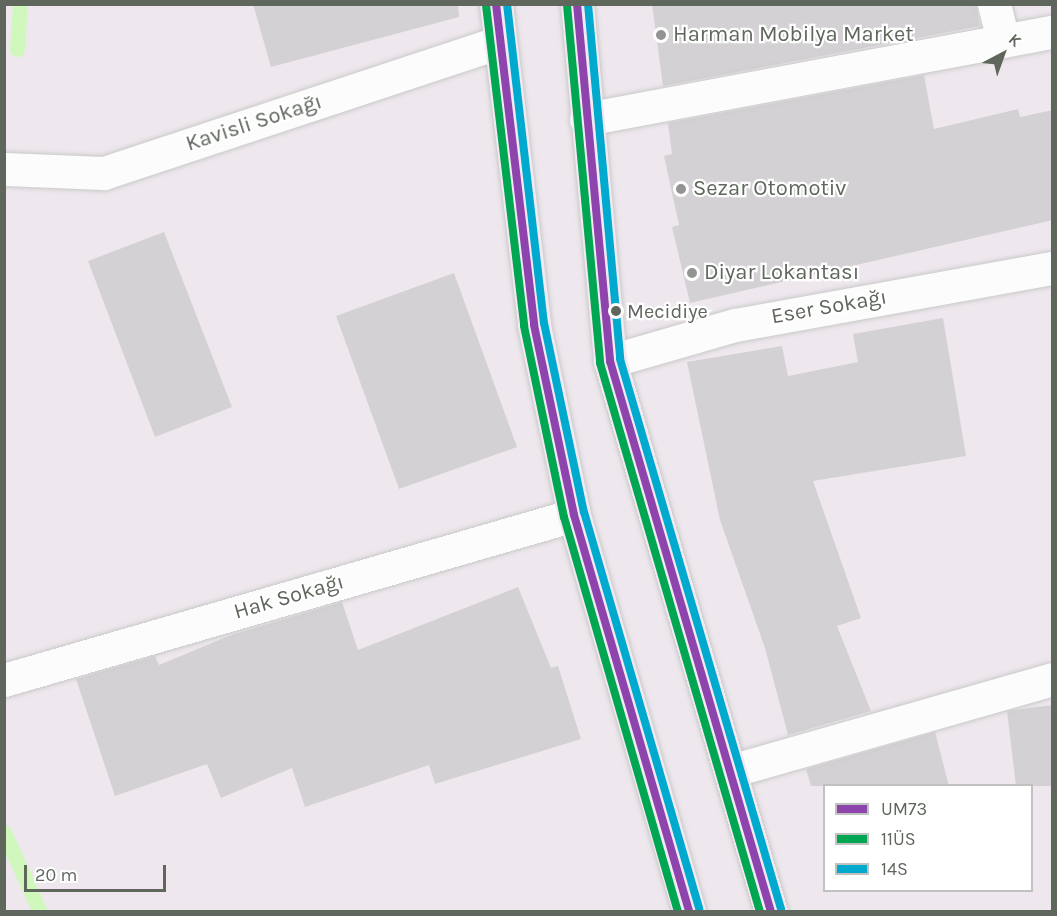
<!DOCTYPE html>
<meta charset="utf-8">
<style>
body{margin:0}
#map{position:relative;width:1057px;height:916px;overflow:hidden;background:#eee8ee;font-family:Karla,sans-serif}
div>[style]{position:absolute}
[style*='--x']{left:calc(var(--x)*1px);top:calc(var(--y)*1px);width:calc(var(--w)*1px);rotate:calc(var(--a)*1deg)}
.stream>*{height:15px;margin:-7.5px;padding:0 7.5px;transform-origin:7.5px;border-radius:7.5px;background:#d0f8bc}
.building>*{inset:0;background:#d4d1d5}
.roads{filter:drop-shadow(0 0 2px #c9c9c8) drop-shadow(0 0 2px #c9c9c8)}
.minor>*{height:33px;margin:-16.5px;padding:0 16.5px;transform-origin:16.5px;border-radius:16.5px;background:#fcfcfc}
.major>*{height:33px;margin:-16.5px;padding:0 16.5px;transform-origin:16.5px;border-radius:16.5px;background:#f3e9f3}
.bus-1>*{height:8px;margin:-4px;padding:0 4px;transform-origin:4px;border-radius:4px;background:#8e44ad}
.bus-2>*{height:8px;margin:-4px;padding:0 4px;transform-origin:4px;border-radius:4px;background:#00a651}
.bus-3>*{height:8px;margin:-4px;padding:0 4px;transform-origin:4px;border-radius:4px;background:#00a9ce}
.dots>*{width:16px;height:16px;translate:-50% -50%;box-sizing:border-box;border:3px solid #fff;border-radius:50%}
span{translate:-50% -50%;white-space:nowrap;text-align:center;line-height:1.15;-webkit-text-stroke:4.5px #fff;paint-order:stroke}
.bus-label{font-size:20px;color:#5f675d}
.left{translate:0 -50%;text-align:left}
.poi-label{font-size:22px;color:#5f675d}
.street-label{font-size:22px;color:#5f675d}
.frame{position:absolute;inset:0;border:6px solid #5f675d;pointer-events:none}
.legend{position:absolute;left:823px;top:784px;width:210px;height:108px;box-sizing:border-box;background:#fff;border:2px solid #bfc2be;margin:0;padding:8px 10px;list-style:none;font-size:18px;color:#5f675d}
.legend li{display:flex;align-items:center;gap:12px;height:30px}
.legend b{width:30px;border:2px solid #bfc2be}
.north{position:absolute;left:973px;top:24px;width:60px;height:60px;-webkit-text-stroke:4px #fff;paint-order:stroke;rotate:41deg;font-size:16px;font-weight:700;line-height:24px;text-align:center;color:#5f675d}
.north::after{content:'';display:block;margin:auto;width:21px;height:27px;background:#5f675d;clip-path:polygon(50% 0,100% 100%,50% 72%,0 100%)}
.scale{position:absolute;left:24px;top:865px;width:142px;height:27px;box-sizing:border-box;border:3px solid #5f675d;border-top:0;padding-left:8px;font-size:18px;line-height:21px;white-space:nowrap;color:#5f675d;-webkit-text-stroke:4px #fff;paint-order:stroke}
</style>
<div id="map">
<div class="stream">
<div style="--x:17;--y:49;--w:45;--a:-86.2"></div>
<div style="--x:4;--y:832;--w:88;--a:65.8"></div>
</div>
<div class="building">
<div style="clip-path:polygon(253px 4px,458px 4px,459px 17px,271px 67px)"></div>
<div style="clip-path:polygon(652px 4px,976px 4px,980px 26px,663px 86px)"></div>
<div style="clip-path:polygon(924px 75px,934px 129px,1018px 109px,1020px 117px,1053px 110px,1053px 220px,690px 303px,672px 227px,679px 225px,664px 156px,672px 154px,668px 123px)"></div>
<div style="clip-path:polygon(164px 232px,232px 407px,155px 437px,88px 261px)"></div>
<div style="clip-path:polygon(454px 273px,517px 447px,399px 489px,336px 316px)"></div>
<div style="clip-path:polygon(943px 318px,966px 456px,813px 481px,861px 618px,837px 626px,871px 711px,788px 735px,765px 648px,720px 520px,687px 362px,782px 346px,788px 376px,858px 362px,853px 334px)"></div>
<div style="clip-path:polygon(518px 587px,551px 668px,558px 666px,581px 739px,435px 784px,429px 765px,305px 807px,292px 768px,221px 798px,207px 764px,115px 796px,76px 679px,155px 656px,159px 665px,231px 635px,342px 602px,358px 650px)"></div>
<div style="clip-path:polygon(1053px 705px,1053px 786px,1016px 786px,1007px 711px)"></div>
<div style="clip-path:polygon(935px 732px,949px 786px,811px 786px,806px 769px)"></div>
</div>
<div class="roads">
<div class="minor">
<div style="--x:994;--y:4;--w:38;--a:76"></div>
<div style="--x:586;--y:119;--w:474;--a:-10.6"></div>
<div style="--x:4;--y:169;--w:100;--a:2.3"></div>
<div style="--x:104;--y:173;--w:416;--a:-18.3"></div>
<div style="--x:610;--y:361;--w:130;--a:-16.1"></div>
<div style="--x:735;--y:325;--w:322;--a:-10.2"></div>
<div style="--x:4;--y:680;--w:593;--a:-16.14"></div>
<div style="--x:730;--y:771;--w:335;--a:-15.9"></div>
</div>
<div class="major">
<div style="--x:496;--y:4;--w:323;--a:83.2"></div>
<div style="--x:534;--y:325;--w:194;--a:78.1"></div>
<div style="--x:574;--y:515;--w:413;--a:73.8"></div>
<div style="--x:577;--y:4;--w:359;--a:84.7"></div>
<div style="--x:610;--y:361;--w:574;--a:73.71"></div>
</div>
</div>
<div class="bus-1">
<div style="--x:496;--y:4;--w:323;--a:83.2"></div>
<div style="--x:534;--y:325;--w:194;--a:78.1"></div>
<div style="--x:574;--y:515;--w:413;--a:73.8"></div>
<div style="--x:577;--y:4;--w:359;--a:84.7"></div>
<div style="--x:610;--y:361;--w:574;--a:73.71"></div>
</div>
<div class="bus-2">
<div style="--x:486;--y:5;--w:323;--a:83.2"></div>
<div style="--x:524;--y:326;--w:195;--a:78.2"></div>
<div style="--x:564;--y:517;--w:411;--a:73.9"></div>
<div style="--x:567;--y:5;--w:360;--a:84.7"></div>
<div style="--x:600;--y:363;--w:572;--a:73.75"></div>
</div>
<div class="bus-3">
<div style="--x:507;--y:4;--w:321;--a:83.4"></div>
<div style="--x:544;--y:323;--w:193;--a:78.1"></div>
<div style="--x:584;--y:512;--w:413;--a:73.8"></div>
<div style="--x:588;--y:4;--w:356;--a:84.8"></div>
<div style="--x:620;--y:359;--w:573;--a:73.68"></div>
</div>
<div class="dots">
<div style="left:661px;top:35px;background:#919490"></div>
<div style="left:681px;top:189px;background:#919490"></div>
<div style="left:692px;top:273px;background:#919490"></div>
<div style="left:616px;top:311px;background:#5f675d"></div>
</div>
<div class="bus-label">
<span class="left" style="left:627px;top:311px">Mecidiye</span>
</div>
<div class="poi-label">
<span class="left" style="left:673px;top:35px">Harman Mobilya Market</span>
<span class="left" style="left:693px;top:189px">Sezar Otomotiv</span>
<span class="left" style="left:704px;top:273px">Diyar Lokantası</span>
</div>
<div class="street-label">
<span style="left:254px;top:123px;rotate:-18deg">Kavisli Sokağı</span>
<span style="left:829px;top:307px;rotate:-10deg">Eser Sokağı</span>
<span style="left:289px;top:597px;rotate:-16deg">Hak Sokağı</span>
</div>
<div class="frame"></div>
<ul class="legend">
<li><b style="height:8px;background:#8e44ad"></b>UM73</li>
<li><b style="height:8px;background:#00a651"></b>11ÜS</li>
<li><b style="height:8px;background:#00a9ce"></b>14S</li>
</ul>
<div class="north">K</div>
<div class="scale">20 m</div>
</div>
